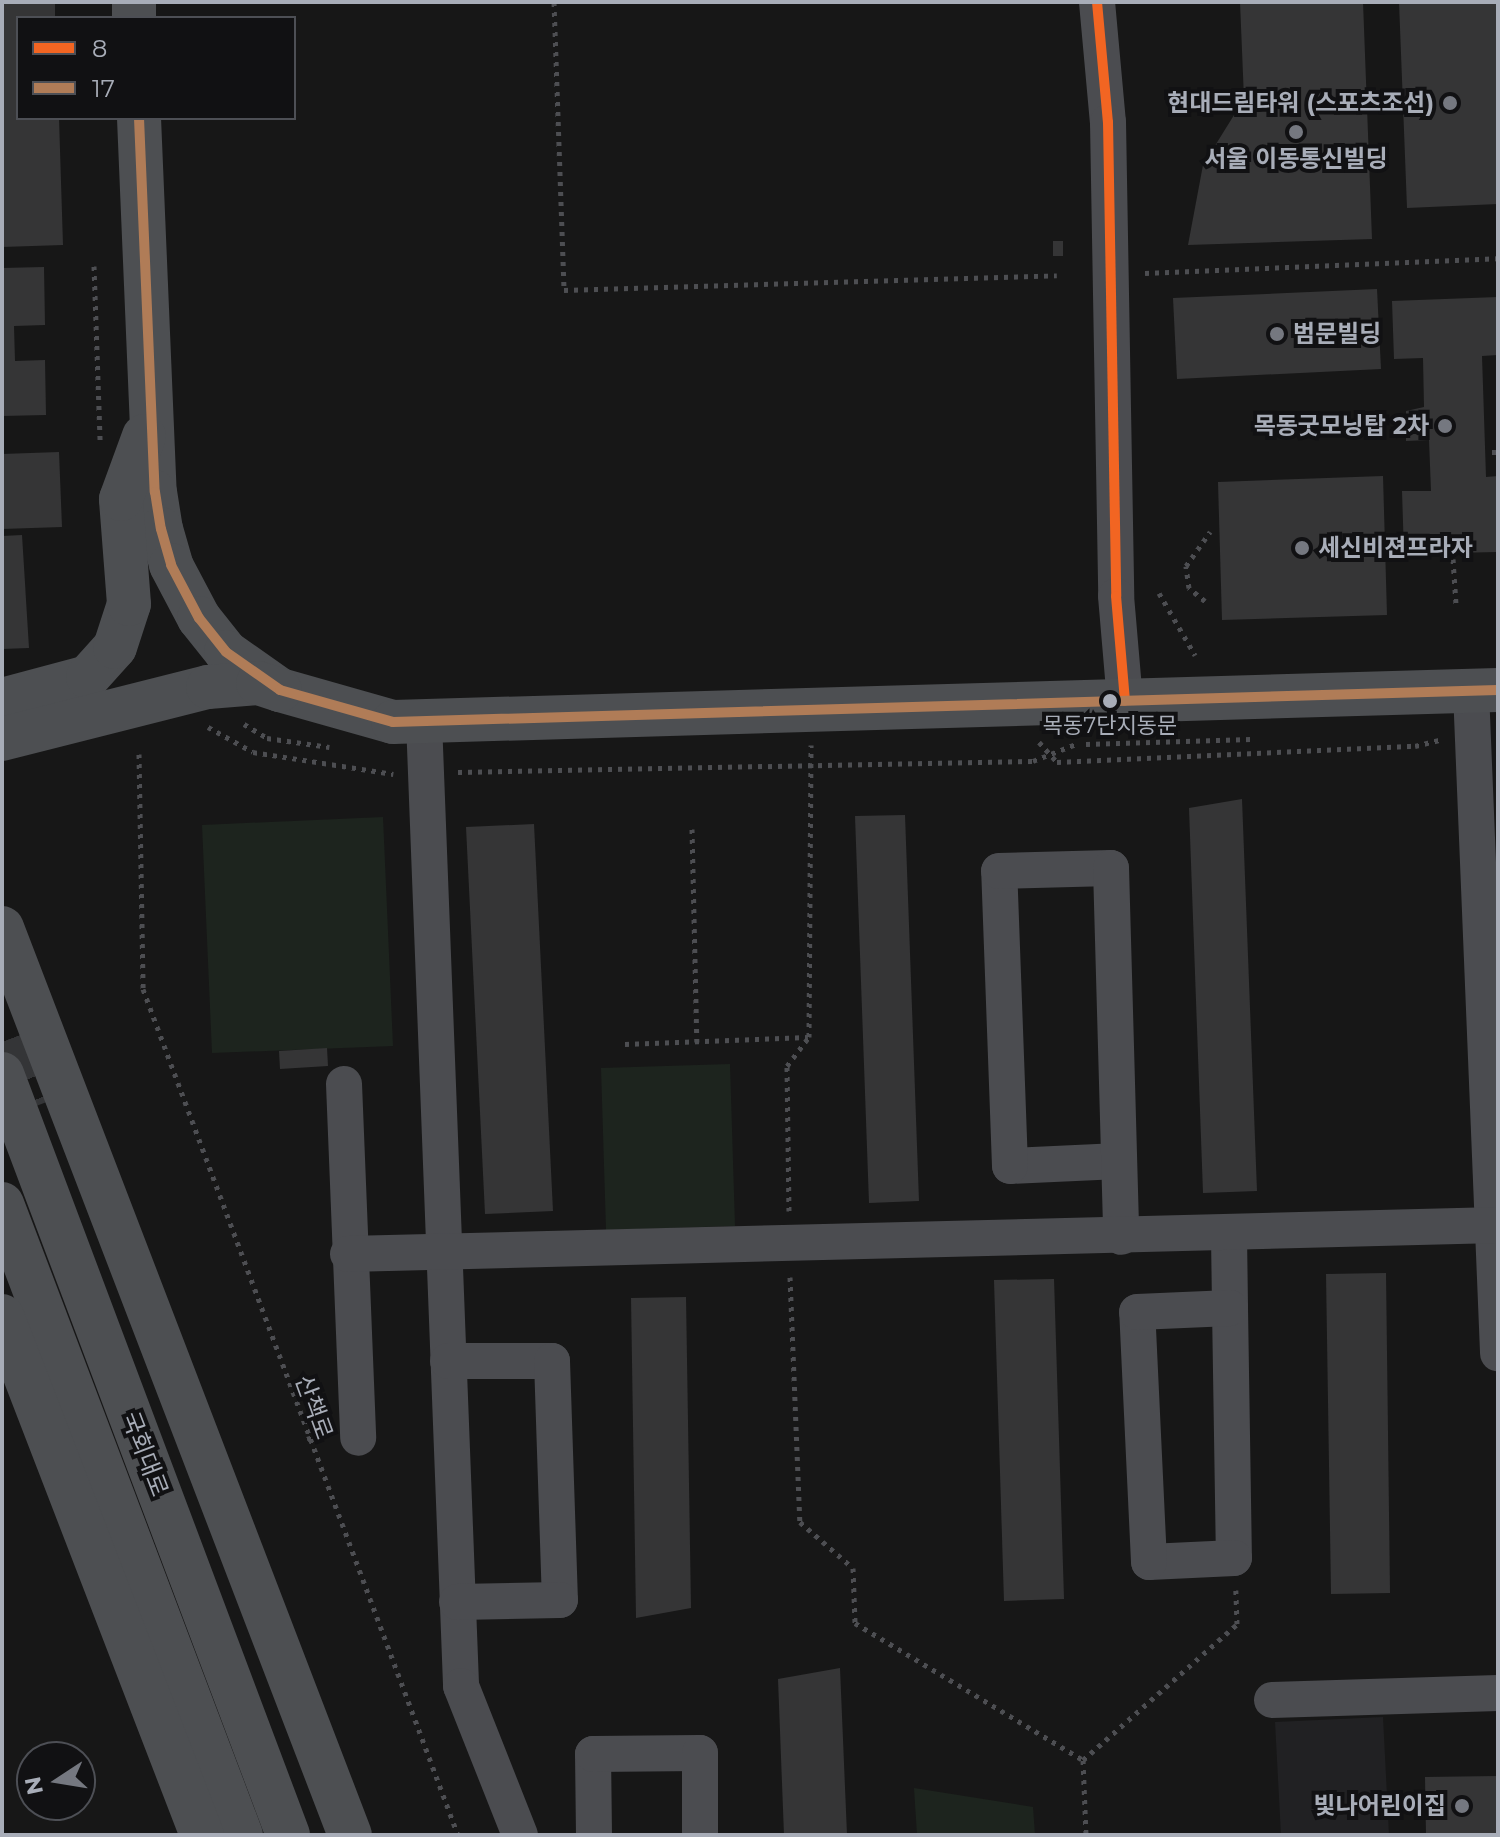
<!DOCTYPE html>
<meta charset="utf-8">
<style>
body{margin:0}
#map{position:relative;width:1500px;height:1837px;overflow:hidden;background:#171717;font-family:Montserrat,"Noto Sans KR",sans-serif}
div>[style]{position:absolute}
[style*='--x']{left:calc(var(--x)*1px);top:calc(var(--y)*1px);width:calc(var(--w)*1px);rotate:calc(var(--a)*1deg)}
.built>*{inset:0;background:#212123}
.green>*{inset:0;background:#1d241e}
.building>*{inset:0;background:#353536}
.highway-tunnel>*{height:44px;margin-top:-22px;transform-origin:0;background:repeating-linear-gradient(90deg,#343537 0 44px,transparent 0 66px)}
.path>*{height:5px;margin-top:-2.5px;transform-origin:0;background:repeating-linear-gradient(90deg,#4d4e52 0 4px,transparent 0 10px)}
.minor>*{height:36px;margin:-18px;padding:0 18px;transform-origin:18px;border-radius:18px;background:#4b4c50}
.major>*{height:44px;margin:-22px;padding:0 22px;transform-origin:22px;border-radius:22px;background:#4d4f52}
.bus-1>*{height:10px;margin:-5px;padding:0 5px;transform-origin:5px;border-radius:5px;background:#f26522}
.bus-2>*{height:10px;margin:-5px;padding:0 5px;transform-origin:5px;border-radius:5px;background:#b07c57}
.dots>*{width:22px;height:22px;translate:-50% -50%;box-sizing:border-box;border:4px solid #111113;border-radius:50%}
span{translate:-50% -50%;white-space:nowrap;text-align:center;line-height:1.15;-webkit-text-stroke:8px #111113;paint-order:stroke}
.bus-label{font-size:22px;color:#a8adb8}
.poi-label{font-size:24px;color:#a8adb8;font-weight:700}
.right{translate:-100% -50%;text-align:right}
.left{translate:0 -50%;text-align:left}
.street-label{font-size:24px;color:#a8adb8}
.frame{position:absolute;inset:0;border:4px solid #a8adb8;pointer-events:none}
.legend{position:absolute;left:16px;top:16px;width:280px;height:104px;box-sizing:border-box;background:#111113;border:2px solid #4d4f55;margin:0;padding:10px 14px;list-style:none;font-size:24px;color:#a8adb8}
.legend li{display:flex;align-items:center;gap:16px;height:40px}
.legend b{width:40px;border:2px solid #4d4f55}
.north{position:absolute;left:16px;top:1741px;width:80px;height:80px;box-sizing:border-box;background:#111113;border:2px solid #4d4f55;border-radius:50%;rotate:258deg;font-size:22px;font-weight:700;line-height:32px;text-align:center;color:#a8adb8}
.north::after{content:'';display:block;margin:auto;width:28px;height:36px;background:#757880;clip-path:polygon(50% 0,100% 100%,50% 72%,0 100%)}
</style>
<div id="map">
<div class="built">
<div style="clip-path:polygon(1383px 1717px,1389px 1835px,1281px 1835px,1275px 1722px)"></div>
</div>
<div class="green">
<div style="clip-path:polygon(383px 817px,393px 1046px,212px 1053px,202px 825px)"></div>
<div style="clip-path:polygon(730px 1064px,735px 1226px,606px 1230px,601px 1068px)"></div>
<div style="clip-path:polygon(914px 1788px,1033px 1807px,1035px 1835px,917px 1835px)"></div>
</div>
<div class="building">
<div style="clip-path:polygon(2px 2px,55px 2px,55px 18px,18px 18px,18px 118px,59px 118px,63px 245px,2px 247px)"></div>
<div style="clip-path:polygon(1240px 2px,1363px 2px,1372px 239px,1188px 245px,1203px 165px,1244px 99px)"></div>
<div style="clip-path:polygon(1399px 2px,1498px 2px,1498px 204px,1407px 208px)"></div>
<div style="clip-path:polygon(1053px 241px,1063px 241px,1063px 256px,1053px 256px)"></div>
<div style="clip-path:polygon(44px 267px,45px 325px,14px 326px,15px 361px,45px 360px,46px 415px,2px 416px,2px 268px)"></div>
<div style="clip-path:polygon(1377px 289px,1381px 369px,1177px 379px,1173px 298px)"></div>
<div style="clip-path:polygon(1498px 297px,1498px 355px,1482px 356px,1486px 477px,1498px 476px,1498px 552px,1404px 554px,1402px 491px,1431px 491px,1429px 440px,1406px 441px,1406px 411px,1424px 407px,1423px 358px,1394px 359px,1392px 301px)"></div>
<div style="clip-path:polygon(59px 452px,62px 527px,2px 529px,2px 454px)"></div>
<div style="clip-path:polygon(1383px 476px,1387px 615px,1222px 620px,1218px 482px)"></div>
<div style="clip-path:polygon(22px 535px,29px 648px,2px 649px,2px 536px)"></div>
<div style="clip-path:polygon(1242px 799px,1257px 1191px,1203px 1193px,1189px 808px)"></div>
<div style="clip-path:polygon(905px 815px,919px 1201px,869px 1203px,855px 816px)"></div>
<div style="clip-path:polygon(534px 824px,553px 1211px,485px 1214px,466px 827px)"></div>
<div style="clip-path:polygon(327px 1048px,328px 1066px,280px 1069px,279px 1051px)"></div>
<div style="clip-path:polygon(1386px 1273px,1390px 1593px,1331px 1594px,1326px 1274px)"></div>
<div style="clip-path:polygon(1054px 1279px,1064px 1599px,1004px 1601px,994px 1280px)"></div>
<div style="clip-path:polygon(686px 1297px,691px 1608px,636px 1618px,631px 1298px)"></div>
<div style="clip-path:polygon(840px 1668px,847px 1835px,784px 1835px,778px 1679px)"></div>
<div style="clip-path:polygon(1498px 1776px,1498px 1835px,1426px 1835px,1425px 1777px)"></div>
</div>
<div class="highway-tunnel">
<div style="--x:2;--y:1042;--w:72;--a:68.8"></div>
</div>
<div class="path">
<div style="--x:554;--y:2;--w:288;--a:88"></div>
<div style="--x:564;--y:290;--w:493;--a:-1.7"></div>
<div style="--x:94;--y:266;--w:175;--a:88"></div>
<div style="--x:1145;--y:273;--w:353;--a:-2.4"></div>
<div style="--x:1492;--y:452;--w:6;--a:0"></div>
<div style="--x:1453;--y:559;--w:45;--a:86.2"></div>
<div style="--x:1159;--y:593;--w:72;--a:59.9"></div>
<div style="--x:1205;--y:601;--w:21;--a:-141"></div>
<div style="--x:1189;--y:588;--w:22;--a:-98"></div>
<div style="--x:1186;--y:566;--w:42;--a:-54.8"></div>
<div style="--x:244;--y:724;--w:27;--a:31"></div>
<div style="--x:267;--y:738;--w:63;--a:8.3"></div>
<div style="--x:208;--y:727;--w:51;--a:29.1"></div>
<div style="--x:253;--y:752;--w:142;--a:8.9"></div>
<div style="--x:1039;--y:742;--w:27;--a:48"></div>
<div style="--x:1057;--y:762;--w:358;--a:-2.6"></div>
<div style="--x:1415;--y:746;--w:25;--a:-14"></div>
<div style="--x:1086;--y:744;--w:165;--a:-1.7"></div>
<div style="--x:139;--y:754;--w:235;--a:89"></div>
<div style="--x:143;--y:989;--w:903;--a:69.58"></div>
<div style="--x:458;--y:772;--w:575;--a:-1.1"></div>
<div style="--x:1033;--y:761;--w:46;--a:-21.6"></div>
<div style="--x:692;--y:829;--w:213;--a:88.7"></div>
<div style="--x:625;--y:1044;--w:183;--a:-2.2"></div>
<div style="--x:789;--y:1211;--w:145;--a:-90.8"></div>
<div style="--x:787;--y:1066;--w:36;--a:-53"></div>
<div style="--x:809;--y:1037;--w:292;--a:-89.6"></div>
<div style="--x:790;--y:1277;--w:245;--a:87.7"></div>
<div style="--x:800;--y:1522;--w:70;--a:41"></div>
<div style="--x:853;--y:1568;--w:55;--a:87.9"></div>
<div style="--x:855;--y:1623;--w:266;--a:31"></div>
<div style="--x:1083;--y:1760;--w:75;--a:87.7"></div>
<div style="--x:307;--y:1439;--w:19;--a:-16"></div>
<div style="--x:1083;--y:1760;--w:205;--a:-41.4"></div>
<div style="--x:1237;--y:1624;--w:34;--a:-92"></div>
</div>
<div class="minor">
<div style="--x:1097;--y:2;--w:121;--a:84.8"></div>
<div style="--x:1108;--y:122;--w:474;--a:89"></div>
<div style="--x:1116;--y:596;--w:105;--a:85.1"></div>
<div style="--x:1471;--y:691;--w:663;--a:87.66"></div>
<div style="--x:424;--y:721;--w:966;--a:87.8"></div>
<div style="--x:461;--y:1686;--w:160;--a:68.4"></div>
<div style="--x:344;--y:1084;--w:354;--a:87.7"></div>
<div style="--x:1119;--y:1161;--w:109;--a:177.4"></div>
<div style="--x:1010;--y:1166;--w:295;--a:-92.1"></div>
<div style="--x:999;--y:871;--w:112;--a:-1.5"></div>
<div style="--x:1111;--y:868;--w:369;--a:88.4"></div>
<div style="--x:1229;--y:1235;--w:73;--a:89.2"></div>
<div style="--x:1230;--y:1308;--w:250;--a:89.1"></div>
<div style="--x:1234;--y:1558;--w:85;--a:177.3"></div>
<div style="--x:1149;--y:1562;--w:250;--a:-92.7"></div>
<div style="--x:1137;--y:1312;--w:93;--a:-2.5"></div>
<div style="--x:348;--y:1254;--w:1150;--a:-1.44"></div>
<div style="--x:448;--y:1361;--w:104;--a:0"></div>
<div style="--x:552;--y:1361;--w:239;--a:88.1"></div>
<div style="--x:560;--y:1600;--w:103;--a:178.9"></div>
<div style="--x:1272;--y:1700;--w:226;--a:-1.8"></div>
<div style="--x:594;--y:1835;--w:81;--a:-90.7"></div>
<div style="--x:593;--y:1754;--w:107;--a:-0.5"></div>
<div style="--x:700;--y:1753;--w:82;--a:90"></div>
</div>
<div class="major">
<div style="--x:134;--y:2;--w:16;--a:90"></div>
<div style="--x:139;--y:118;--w:374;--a:87.6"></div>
<div style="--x:155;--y:492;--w:37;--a:81"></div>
<div style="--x:161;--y:529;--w:37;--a:74"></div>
<div style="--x:171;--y:565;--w:60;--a:62.2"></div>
<div style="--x:199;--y:618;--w:43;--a:51.5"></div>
<div style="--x:226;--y:652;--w:66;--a:35.1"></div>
<div style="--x:280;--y:690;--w:117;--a:15.8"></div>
<div style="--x:393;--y:722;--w:1105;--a:-1.66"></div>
<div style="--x:2;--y:700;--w:89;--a:-15"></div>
<div style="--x:88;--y:677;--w:40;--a:-48"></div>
<div style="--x:115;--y:647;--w:45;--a:-72"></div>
<div style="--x:129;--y:604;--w:105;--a:-94.4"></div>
<div style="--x:121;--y:499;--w:67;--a:-69.9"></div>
<div style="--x:2;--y:739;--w:212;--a:-14.2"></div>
<div style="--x:208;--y:687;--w:50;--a:-4.6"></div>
<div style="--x:258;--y:683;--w:23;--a:18"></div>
<div style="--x:2;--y:928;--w:971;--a:69.01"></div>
<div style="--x:2;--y:1074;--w:813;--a:69.4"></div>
<div style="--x:2;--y:1204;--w:675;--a:69.26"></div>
<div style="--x:2;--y:1316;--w:556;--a:68.93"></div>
</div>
<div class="bus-1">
<div style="--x:1097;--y:2;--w:121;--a:84.8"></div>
<div style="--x:1108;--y:122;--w:474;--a:89"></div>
<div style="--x:1116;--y:596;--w:105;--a:85.1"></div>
</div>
<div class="bus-2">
<div style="--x:139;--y:118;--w:374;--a:87.6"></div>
<div style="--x:155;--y:492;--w:37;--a:81"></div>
<div style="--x:161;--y:529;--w:37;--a:74"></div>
<div style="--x:171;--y:565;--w:60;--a:62.2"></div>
<div style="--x:199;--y:618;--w:43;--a:51.5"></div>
<div style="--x:226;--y:652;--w:66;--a:35.1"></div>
<div style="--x:280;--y:690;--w:117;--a:15.8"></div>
<div style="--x:393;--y:722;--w:1105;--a:-1.66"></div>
</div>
<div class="dots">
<div style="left:1450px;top:103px;background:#757880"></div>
<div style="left:1296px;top:132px;background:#757880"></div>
<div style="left:1277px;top:334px;background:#757880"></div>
<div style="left:1445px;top:426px;background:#757880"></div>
<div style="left:1302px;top:548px;background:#757880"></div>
<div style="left:1110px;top:701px;background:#a8adb8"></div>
<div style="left:1462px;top:1806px;background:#757880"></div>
</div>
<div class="bus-label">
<span style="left:1110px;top:726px">목동7단지동문</span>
</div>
<div class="poi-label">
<span class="right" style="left:1434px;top:103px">현대드림타워 (스포츠조선)</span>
<span style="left:1296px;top:159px">서울 이동통신빌딩</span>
<span class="left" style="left:1293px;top:334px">범문빌딩</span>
<span class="right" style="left:1429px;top:426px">목동굿모닝탑 2차</span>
<span class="left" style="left:1318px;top:548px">세신비젼프라자</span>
<span class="right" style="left:1446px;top:1806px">빛나어린이집</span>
</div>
<div class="street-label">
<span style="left:314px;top:1407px;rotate:70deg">산책로</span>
<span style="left:145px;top:1454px;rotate:69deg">국회대로</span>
</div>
<div class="frame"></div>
<ul class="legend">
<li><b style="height:10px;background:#f26522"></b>8</li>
<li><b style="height:10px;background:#b07c57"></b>17</li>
</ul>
<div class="north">N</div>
</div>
